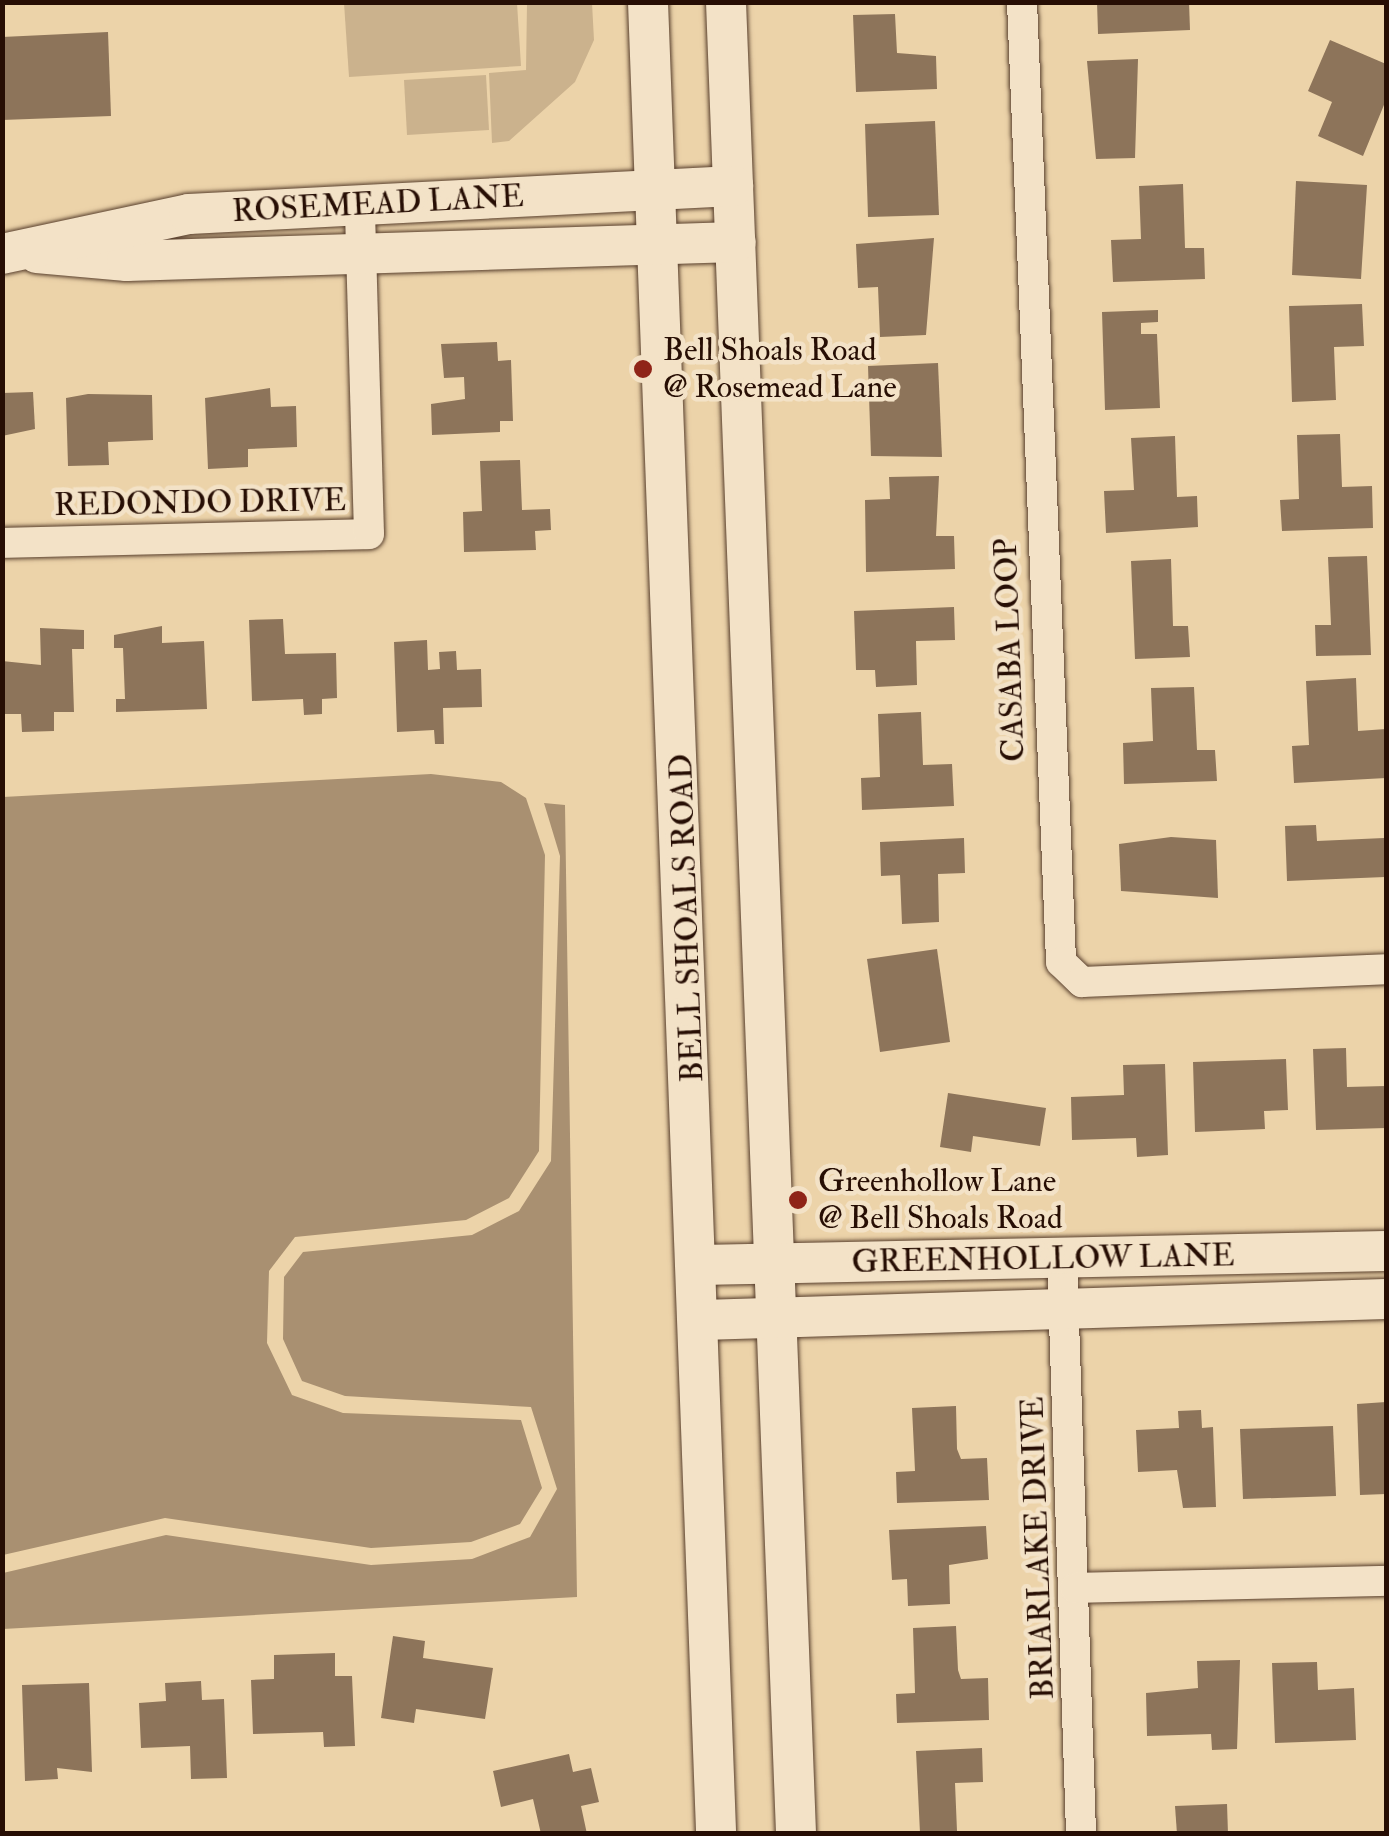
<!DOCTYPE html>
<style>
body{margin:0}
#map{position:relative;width:1389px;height:1836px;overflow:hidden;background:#ecd3a9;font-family:"IM FELL Double Pica",serif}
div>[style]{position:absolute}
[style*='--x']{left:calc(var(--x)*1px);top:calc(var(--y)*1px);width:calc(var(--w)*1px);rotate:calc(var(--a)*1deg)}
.green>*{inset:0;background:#cbb28d}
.water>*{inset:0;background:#a99071}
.building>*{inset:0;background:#8d745a}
.roads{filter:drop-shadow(0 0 2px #583f2d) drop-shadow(0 0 2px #583f2d)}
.street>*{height:30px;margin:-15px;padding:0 15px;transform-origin:15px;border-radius:15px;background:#f3e2c7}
.secondary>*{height:40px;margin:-20px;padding:0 20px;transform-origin:20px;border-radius:20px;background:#f3e2c7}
.dots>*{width:28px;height:28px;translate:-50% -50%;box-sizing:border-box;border:5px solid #f3e2c7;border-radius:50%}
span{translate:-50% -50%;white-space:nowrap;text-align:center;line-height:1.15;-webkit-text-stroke:9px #f3e2c7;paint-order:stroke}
.street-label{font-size:32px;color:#270e04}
.poi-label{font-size:32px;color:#270e04}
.left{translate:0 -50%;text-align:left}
.frame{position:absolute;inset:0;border:5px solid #270e04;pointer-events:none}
</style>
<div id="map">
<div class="green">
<div style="clip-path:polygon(344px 3px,517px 3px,521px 66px,349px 77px)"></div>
<div style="clip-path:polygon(527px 3px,592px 3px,594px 40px,575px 82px,509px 141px,492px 143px,489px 73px,526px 70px)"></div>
<div style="clip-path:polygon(486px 75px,489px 130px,407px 135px,404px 80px)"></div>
</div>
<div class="water">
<div style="clip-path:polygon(431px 774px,501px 782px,526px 798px,545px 855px,539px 1151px,509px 1198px,466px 1220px,295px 1237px,269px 1271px,267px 1343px,292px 1395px,343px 1413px,521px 1420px,542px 1488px,520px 1524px,471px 1542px,371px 1548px,165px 1518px,3px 1555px,3px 797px)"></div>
<div style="clip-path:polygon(544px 803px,565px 805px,577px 1597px,3px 1629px,3px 1573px,166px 1535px,371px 1565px,472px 1559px,530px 1537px,557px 1489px,531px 1407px,345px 1396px,302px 1381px,283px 1339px,284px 1277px,303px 1252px,472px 1235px,519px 1211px,551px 1161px,560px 856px)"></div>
</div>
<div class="building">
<div style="clip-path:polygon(1097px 2px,1189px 2px,1190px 30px,1098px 34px)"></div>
<div style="clip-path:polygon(895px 14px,897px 53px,936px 56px,937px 89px,856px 92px,853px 15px)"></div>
<div style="clip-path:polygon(108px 32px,111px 116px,2px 120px,2px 37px)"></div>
<div style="clip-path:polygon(1330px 40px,1386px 64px,1386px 100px,1363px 156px,1318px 136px,1332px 102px,1308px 91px)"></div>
<div style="clip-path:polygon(1138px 59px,1135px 158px,1096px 159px,1087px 61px)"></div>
<div style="clip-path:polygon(935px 121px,939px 215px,868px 217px,865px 124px)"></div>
<div style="clip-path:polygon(1296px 181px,1367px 185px,1361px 279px,1292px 275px)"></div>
<div style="clip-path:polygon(1183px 184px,1185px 248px,1204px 248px,1205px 279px,1113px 282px,1111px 240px,1141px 239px,1139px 186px)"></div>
<div style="clip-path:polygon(934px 238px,926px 335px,880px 337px,878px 287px,858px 288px,856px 244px)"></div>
<div style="clip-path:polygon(1362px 304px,1364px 346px,1334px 347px,1336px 400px,1292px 402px,1289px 306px)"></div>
<div style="clip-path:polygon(1158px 310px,1158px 322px,1141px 323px,1141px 334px,1157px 334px,1160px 408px,1105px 410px,1102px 312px)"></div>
<div style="clip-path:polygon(497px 342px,498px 361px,511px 360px,513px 421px,500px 421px,500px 432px,432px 435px,431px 404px,465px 399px,464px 377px,444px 378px,441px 344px)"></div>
<div style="clip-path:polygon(938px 363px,942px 457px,871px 456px,868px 366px)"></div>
<div style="clip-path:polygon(270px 388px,271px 407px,296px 406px,297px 447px,248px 449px,248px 467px,208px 469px,205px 398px)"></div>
<div style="clip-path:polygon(33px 392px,35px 429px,2px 436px,2px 393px)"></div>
<div style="clip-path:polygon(88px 394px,152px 395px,153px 440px,108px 442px,109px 465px,68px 466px,66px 398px)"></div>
<div style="clip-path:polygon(1340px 434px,1342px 487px,1372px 486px,1373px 528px,1282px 531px,1280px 500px,1299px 499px,1297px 435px)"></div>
<div style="clip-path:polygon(1175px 436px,1177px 497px,1197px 496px,1198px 527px,1106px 533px,1104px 491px,1134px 490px,1131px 438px)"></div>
<div style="clip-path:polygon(520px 460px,522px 510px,550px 509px,551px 530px,535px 531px,536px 550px,464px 552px,463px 512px,482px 511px,480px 461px)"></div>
<div style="clip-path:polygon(939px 476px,936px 536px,954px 536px,955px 569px,866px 572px,865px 500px,890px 499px,889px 477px)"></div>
<div style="clip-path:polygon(1367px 556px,1371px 655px,1316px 656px,1315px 625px,1331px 625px,1328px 557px)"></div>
<div style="clip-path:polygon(1171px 559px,1173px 626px,1188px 626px,1190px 657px,1135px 659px,1131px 561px)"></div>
<div style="clip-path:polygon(954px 607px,955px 640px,916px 641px,917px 685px,876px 687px,875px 670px,856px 670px,854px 611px)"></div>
<div style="clip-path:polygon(283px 619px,285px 654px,336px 653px,337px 698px,322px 699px,322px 714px,304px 715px,303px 699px,252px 701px,249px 620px)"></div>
<div style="clip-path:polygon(162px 626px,162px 643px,204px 641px,207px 709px,116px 712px,116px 699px,125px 699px,123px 648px,114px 648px,114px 635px)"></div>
<div style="clip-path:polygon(40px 628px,84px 630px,84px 649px,72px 649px,74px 712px,54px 712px,54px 731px,22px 732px,21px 714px,2px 714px,2px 661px,41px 665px)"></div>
<div style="clip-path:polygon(427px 640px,428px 670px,440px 669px,439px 652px,456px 651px,457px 670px,481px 669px,482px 707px,443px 708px,444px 744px,435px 744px,434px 730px,397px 732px,394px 642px)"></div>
<div style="clip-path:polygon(1356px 678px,1358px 731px,1386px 729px,1386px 778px,1294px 783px,1292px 746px,1309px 745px,1306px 681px)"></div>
<div style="clip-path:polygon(1194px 687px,1197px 750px,1215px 750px,1217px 781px,1124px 784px,1123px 743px,1153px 741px,1151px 688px)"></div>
<div style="clip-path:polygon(921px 712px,923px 765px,952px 764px,954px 806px,862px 810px,861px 778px,880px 777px,878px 714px)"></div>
<div style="clip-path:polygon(1316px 825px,1317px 841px,1384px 838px,1385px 877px,1287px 881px,1285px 826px)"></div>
<div style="clip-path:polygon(1171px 837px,1216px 840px,1218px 898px,1121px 891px,1119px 844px)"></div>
<div style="clip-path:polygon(964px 838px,965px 873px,938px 874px,939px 922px,902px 924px,900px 875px,881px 876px,880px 842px)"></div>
<div style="clip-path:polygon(937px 949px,950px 1042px,880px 1052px,867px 959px)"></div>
<div style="clip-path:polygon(1346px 1048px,1347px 1087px,1386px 1086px,1386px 1128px,1316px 1130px,1313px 1049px)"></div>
<div style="clip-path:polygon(1286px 1059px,1288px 1110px,1264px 1111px,1265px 1129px,1195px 1132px,1193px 1062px)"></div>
<div style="clip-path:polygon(1165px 1064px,1168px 1155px,1137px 1157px,1136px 1138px,1072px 1140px,1071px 1097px,1124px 1095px,1123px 1065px)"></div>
<div style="clip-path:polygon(948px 1093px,1046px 1108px,1040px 1146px,973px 1136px,971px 1152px,940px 1147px)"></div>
<div style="clip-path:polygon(1386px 1402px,1386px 1494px,1360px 1495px,1357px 1404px)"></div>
<div style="clip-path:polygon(956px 1406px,957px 1449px,961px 1459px,987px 1458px,989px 1500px,897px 1503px,896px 1472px,915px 1471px,912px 1408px)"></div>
<div style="clip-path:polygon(1201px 1410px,1202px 1428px,1213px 1427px,1216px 1507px,1183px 1508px,1177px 1470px,1138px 1472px,1136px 1430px,1179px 1428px,1178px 1411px)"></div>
<div style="clip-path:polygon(1333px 1426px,1336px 1496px,1243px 1499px,1240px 1429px)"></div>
<div style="clip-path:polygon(986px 1526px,988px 1559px,949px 1565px,950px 1604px,908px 1606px,907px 1579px,892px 1580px,889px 1530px)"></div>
<div style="clip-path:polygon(956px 1626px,958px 1670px,961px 1679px,988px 1678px,989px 1720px,897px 1723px,896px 1694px,915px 1693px,913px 1628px)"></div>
<div style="clip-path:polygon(393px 1636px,425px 1641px,423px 1658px,493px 1668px,485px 1719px,416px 1709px,414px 1723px,381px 1718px)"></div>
<div style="clip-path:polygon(335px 1653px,335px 1676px,352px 1676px,355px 1746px,324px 1747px,323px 1732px,253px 1734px,251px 1680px,274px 1679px,274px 1655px)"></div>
<div style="clip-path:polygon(1240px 1660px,1237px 1749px,1212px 1750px,1211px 1734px,1147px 1736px,1146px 1693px,1198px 1688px,1197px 1661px)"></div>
<div style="clip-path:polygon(1317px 1662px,1318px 1690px,1354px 1688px,1356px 1740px,1275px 1743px,1272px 1663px)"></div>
<div style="clip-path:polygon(201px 1681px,202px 1700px,224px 1699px,227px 1778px,191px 1779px,190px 1746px,141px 1748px,139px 1703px,166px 1701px,165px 1683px)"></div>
<div style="clip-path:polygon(89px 1683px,92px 1772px,57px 1768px,58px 1779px,25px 1781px,22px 1685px)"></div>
<div style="clip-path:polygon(982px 1748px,983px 1782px,955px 1783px,957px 1831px,920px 1833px,916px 1751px)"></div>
<div style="clip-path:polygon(569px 1754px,573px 1772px,591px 1768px,599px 1802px,581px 1806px,587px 1834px,541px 1834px,533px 1799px,501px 1807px,493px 1771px)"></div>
<div style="clip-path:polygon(1227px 1804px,1228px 1834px,1177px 1834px,1175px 1806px)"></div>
</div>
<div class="roads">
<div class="street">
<div style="--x:1022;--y:2;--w:961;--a:87.67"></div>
<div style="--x:1061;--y:962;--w:29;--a:44"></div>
<div style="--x:1082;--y:982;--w:304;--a:-2.4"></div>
<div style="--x:2;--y:543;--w:367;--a:-1.4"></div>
<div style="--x:369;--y:534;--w:331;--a:-91.6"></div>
<div style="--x:1062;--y:1260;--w:574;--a:88.1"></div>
<div style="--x:1075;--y:1588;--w:311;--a:-1.3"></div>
</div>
<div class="secondary">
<div style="--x:648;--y:2;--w:1833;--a:87.87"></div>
<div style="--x:726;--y:2;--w:1833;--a:87.81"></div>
<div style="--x:37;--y:253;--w:90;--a:5.1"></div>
<div style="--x:127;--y:261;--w:609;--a:-1.79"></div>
<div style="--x:2;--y:254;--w:191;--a:-12.1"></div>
<div style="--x:189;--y:214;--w:545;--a:-2.95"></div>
<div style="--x:700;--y:1265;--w:686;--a:-1.17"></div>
<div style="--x:702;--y:1320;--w:684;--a:-1.76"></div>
</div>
</div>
<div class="dots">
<div style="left:643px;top:369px;background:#8f2418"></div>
<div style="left:798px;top:1200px;background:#8f2418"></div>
</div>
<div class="street-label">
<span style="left:378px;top:204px;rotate:-3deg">ROSEMEAD LANE</span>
<span style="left:200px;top:503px;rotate:-1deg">REDONDO DRIVE</span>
<span style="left:1010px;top:650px;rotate:-92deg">CASABA LOOP</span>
<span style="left:687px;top:918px;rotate:-92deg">BELL SHOALS ROAD</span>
<span style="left:1043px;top:1259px;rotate:-1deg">GREENHOLLOW LANE</span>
<span style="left:1038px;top:1548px;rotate:-92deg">BRIARLAKE DRIVE</span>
</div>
<div class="poi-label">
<span class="left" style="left:663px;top:369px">Bell Shoals Road<br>@ Rosemead Lane</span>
<span class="left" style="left:818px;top:1200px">Greenhollow Lane<br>@ Bell Shoals Road</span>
</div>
<div class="frame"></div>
</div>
